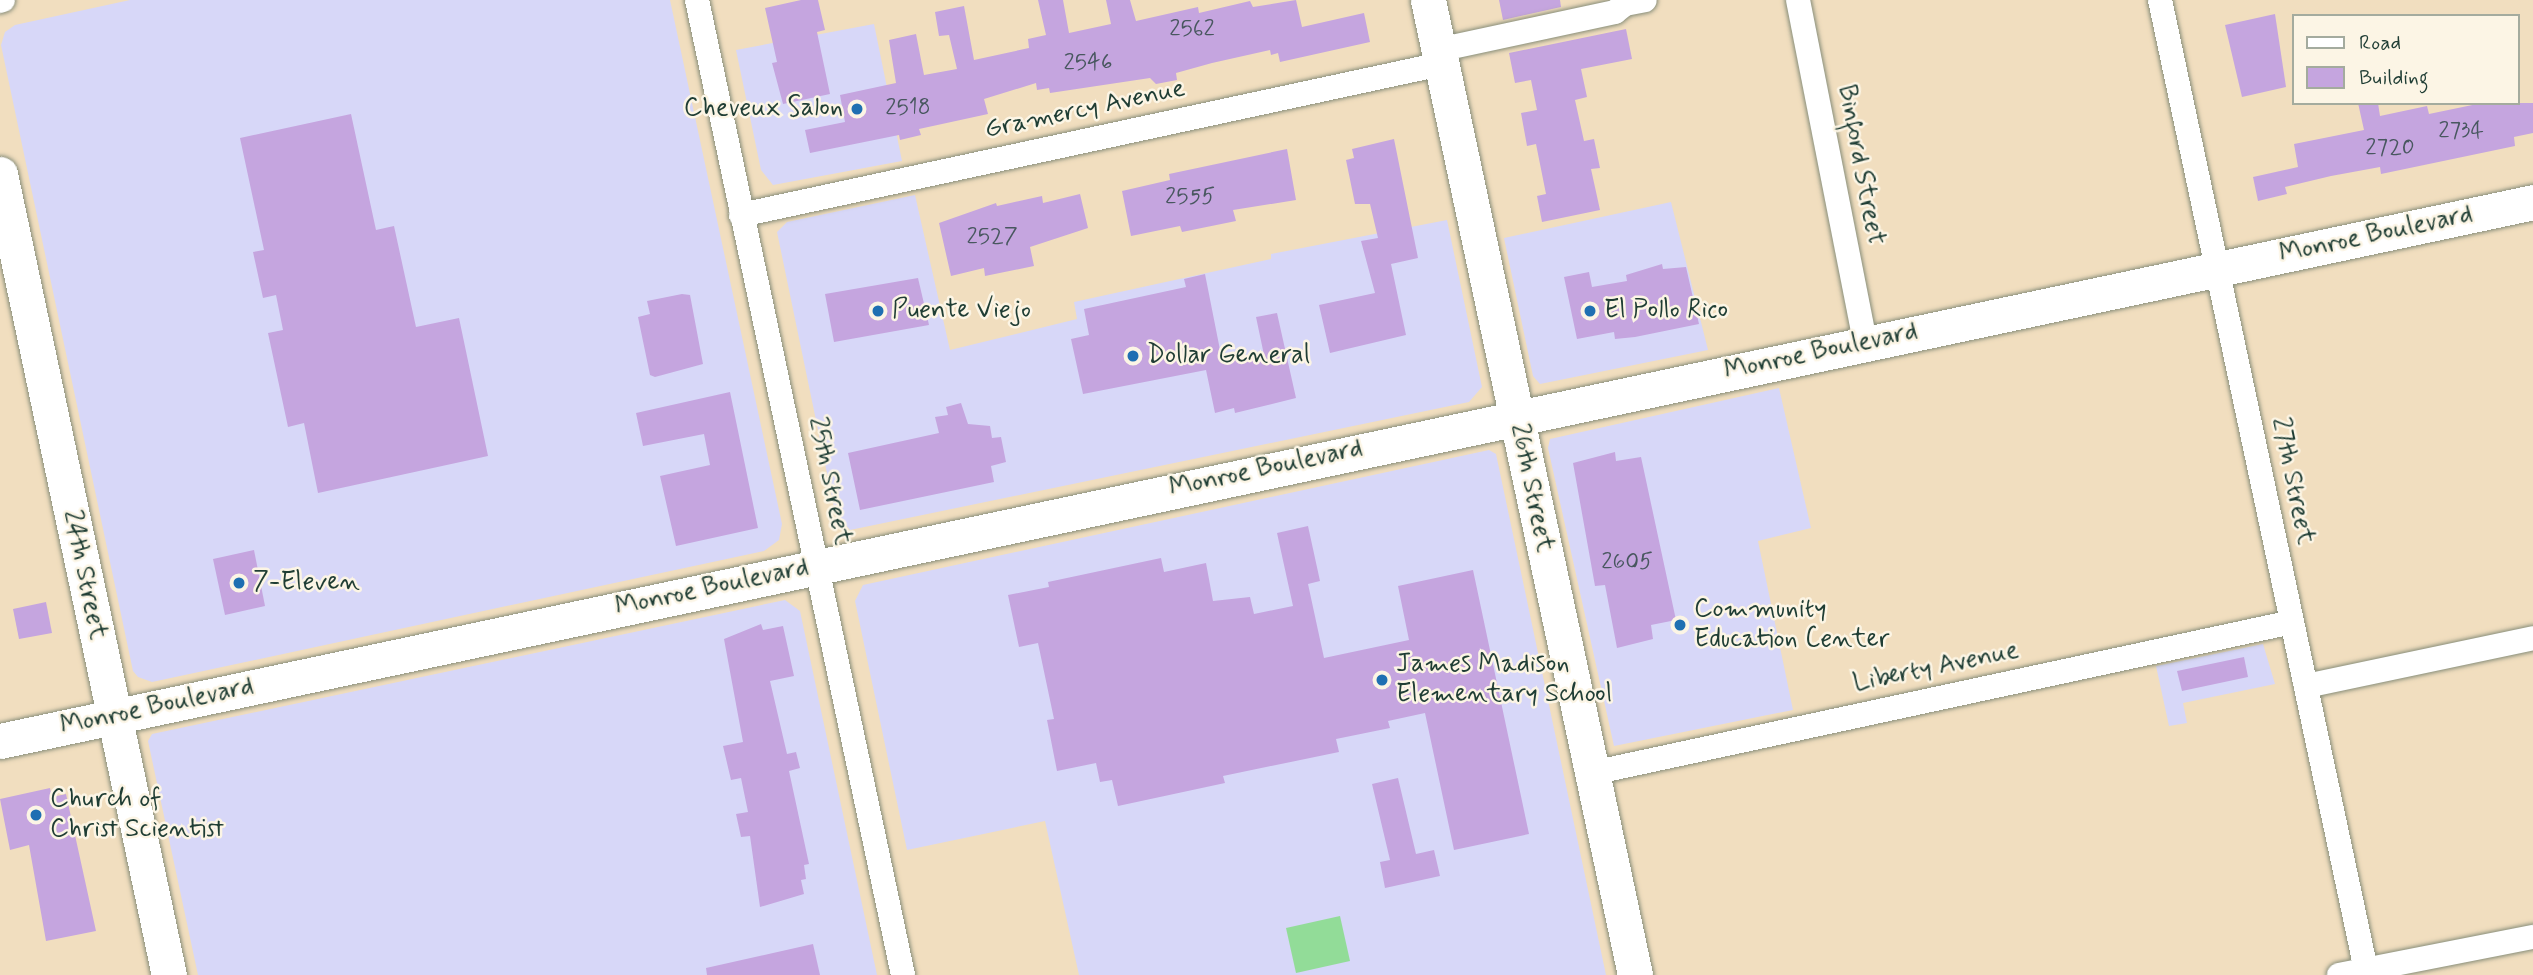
<!DOCTYPE html>
<style>
body{margin:0}
#map{position:relative;width:2533px;height:975px;overflow:hidden;background:#f1debf;font-family:Mynerve,sans-serif}
div>[style]{position:absolute}
[style*='--x']{left:calc(var(--x)*1px);top:calc(var(--y)*1px);width:calc(var(--w)*1px);rotate:calc(var(--a)*1deg)}
.built>*{inset:0;background:#d7d7f8}
.green>*{inset:0;background:#92dc98}
.building>*{inset:0;background:#c5a5df}
.roads{filter:drop-shadow(0 0 2px #888e7a) drop-shadow(0 0 2px #888e7a)}
.street>*{height:24px;margin:-12px;padding:0 12px;transform-origin:12px;border-radius:12px;background:#fff}
.secondary>*{height:35px;margin:-17.5px;padding:0 17.5px;transform-origin:17.5px;border-radius:17.5px;background:#fff}
.dots>*{width:19px;height:19px;translate:-50% -50%;box-sizing:border-box;border:4px solid #fcf5e5;border-radius:50%}
span{translate:-50% -50%;white-space:nowrap;text-align:center;line-height:1.15;-webkit-text-stroke:5px #fcf5e5;paint-order:stroke}
.number-label{font-size:23px;color:#48575f}
.number-label span{-webkit-text-stroke-width:0}
.poi-label{font-size:26px;color:#1f3d34}
.right{translate:-100% -50%;text-align:right}
.left{translate:0 -50%;text-align:left}
.street-label{font-size:26px;color:#1f3d34}
.legend{position:absolute;left:2292px;top:14px;width:228px;height:91px;box-sizing:border-box;background:#fcf5e5;border:2px solid #a4ab9e;margin:0;padding:9px 12px;list-style:none;font-size:21px;color:#1f3d34}
.legend li{display:flex;align-items:center;gap:14px;height:35px}
.legend b{width:35px;border:2px solid #a4ab9e}
</style>
<div id="map">
<div class="built">
<div style="clip-path:polygon(130px 0,670px 0,782px 524px,779px 540px,764px 551px,152px 682px,138px 677px,133px 671px,1px 45px,5px 32px,15px 25px)"></div>
<div style="clip-path:polygon(874px 24px,902px 161px,773px 185px,761px 170px,736px 50px)"></div>
<div style="clip-path:polygon(915px 195px,950px 350px,1077px 319px,1074px 302px,1271px 259px,1271px 254px,1447px 220px,1482px 387px,1469px 402px,850px 530px,835px 512px,777px 232px,787px 222px)"></div>
<div style="clip-path:polygon(1671px 202px,1708px 350px,1540px 384px,1533px 376px,1504px 238px)"></div>
<div style="clip-path:polygon(1779px 388px,1811px 528px,1758px 541px,1793px 710px,1614px 746px,1548px 448px,1550px 439px)"></div>
<div style="clip-path:polygon(1489px 450px,1496px 454px,1606px 975px,1079px 975px,1045px 821px,907px 850px,855px 601px,863px 585px)"></div>
<div style="clip-path:polygon(785px 600px,800px 611px,877px 975px,198px 975px,148px 741px,152px 734px)"></div>
<div style="clip-path:polygon(2263px 644px,2275px 684px,2183px 703px,2187px 723px,2169px 726px,2156px 666px)"></div>
</div>
<div class="green">
<div style="clip-path:polygon(1340px 916px,1350px 961px,1296px 973px,1286px 928px)"></div>
</div>
<div class="building">
<div style="clip-path:polygon(801px 0,818px 0,825px 30px,817px 32px,830px 94px,783px 104px,772px 63px,777px 62px,765px 8px)"></div>
<div style="clip-path:polygon(1038px 0,1063px 0,1069px 33px,1111px 24px,1106px 0,1130px 0,1136px 21px,1198px 7px,1199px 13px,1250px 1px,1253px 7px,1296px 0,1302px 27px,1364px 13px,1370px 42px,1280px 62px,1278px 53px,1271px 55px,1270px 50px,1212px 63px,1176px 73px,1177px 80px,1156px 84px,1150px 78px,1050px 93px,1049px 88px,1037px 90px,1036px 83px,984px 99px,988px 114px,919px 129px,921px 135px,900px 140px,899px 135px,810px 153px,805px 130px,845px 122px,840px 95px,896px 83px,889px 40px,916px 34px,924px 75px,957px 69px,949px 35px,939px 36px,935px 12px,964px 6px,974px 60px,1029px 48px,1028px 39px,1046px 35px)"></div>
<div style="clip-path:polygon(1499px 0,1560px 0,1561px 7px,1503px 20px)"></div>
<div style="clip-path:polygon(2275px 14px,2286px 87px,2242px 97px,2225px 25px)"></div>
<div style="clip-path:polygon(1626px 29px,1632px 59px,1581px 69px,1587px 97px,1575px 100px,1584px 141px,1594px 139px,1600px 168px,1591px 169px,1600px 210px,1542px 222px,1537px 196px,1546px 194px,1536px 144px,1527px 146px,1521px 113px,1537px 110px,1531px 80px,1515px 83px,1509px 53px)"></div>
<div style="clip-path:polygon(2358px 103px,2378px 103px,2380px 116px,2427px 106px,2429px 114px,2482px 103px,2533px 103px,2533px 133px,2514px 137px,2515px 146px,2381px 174px,2380px 167px,2331px 176px,2285px 187px,2287px 194px,2258px 201px,2253px 177px,2298px 167px,2294px 144px,2364px 130px)"></div>
<div style="clip-path:polygon(351px 114px,376px 230px,394px 226px,416px 327px,459px 318px,488px 456px,318px 493px,304px 423px,288px 427px,268px 333px,283px 330px,276px 295px,263px 298px,253px 252px,264px 250px,240px 138px)"></div>
<div style="clip-path:polygon(1394px 139px,1418px 258px,1391px 264px,1406px 335px,1330px 353px,1319px 305px,1375px 293px,1361px 241px,1378px 238px,1370px 204px,1355px 204px,1346px 160px,1354px 158px,1352px 149px)"></div>
<div style="clip-path:polygon(1287px 149px,1296px 200px,1233px 210px,1236px 221px,1182px 232px,1180px 226px,1131px 236px,1122px 191px,1170px 180px,1169px 174px)"></div>
<div style="clip-path:polygon(1080px 194px,1088px 228px,1030px 247px,1034px 266px,985px 276px,984px 268px,951px 276px,939px 223px,996px 203px,997px 206px,1042px 196px,1043px 203px)"></div>
<div style="clip-path:polygon(1662px 264px,1663px 269px,1686px 267px,1699px 324px,1635px 337px,1615px 339px,1614px 332px,1577px 339px,1564px 277px,1589px 272px,1592px 287px,1627px 281px,1626px 275px)"></div>
<div style="clip-path:polygon(1205px 274px,1222px 360px,1264px 355px,1256px 317px,1277px 313px,1296px 398px,1235px 413px,1234px 408px,1215px 413px,1206px 370px,1083px 394px,1071px 339px,1089px 335px,1084px 309px,1186px 287px,1184px 279px)"></div>
<div style="clip-path:polygon(918px 278px,929px 325px,834px 342px,825px 294px)"></div>
<div style="clip-path:polygon(682px 294px,690px 295px,703px 364px,655px 377px,650px 375px,638px 317px,650px 314px,647px 301px)"></div>
<div style="clip-path:polygon(730px 392px,758px 528px,676px 546px,660px 476px,710px 465px,704px 434px,643px 446px,636px 413px)"></div>
<div style="clip-path:polygon(961px 403px,968px 424px,990px 426px,992px 438px,1001px 437px,1006px 462px,991px 466px,994px 482px,860px 510px,848px 453px,939px 433px,935px 417px,948px 415px,946px 407px)"></div>
<div style="clip-path:polygon(1615px 452px,1616px 461px,1641px 457px,1676px 620px,1651px 625px,1653px 639px,1617px 648px,1605px 585px,1595px 586px,1573px 463px)"></div>
<div style="clip-path:polygon(1308px 526px,1320px 581px,1308px 584px,1324px 658px,1409px 640px,1398px 586px,1473px 570px,1529px 834px,1454px 850px,1425px 713px,1388px 721px,1390px 728px,1336px 739px,1339px 752px,1223px 776px,1225px 783px,1118px 806px,1112px 780px,1100px 782px,1096px 763px,1057px 771px,1047px 720px,1054px 719px,1038px 643px,1019px 647px,1008px 595px,1049px 587px,1048px 582px,1161px 558px,1164px 572px,1206px 563px,1213px 601px,1250px 597px,1254px 614px,1293px 606px,1277px 533px)"></div>
<div style="clip-path:polygon(254px 550px,265px 606px,225px 615px,213px 559px)"></div>
<div style="clip-path:polygon(46px 602px,52px 633px,19px 639px,13px 609px)"></div>
<div style="clip-path:polygon(761px 624px,763px 630px,783px 626px,794px 676px,770px 681px,787px 754px,796px 752px,800px 768px,789px 771px,809px 864px,804px 865px,806px 879px,801px 880px,804px 894px,760px 907px,750px 836px,741px 837px,736px 814px,748px 812px,741px 778px,731px 780px,723px 746px,743px 742px,724px 639px)"></div>
<div style="clip-path:polygon(2244px 657px,2248px 677px,2182px 691px,2177px 671px)"></div>
<div style="clip-path:polygon(1398px 778px,1416px 854px,1434px 850px,1440px 876px,1385px 888px,1380px 862px,1390px 860px,1372px 784px)"></div>
<div style="clip-path:polygon(50px 788px,52px 797px,66px 794px,96px 931px,46px 941px,29px 845px,10px 850px,0 799px)"></div>
<div style="clip-path:polygon(813px 944px,820px 975px,707px 975px,706px 968px)"></div>
</div>
<div class="roads">
<div class="street">
<div style="--x:697;--y:0;--w:997;--a:78.07"></div>
<div style="--x:1798;--y:0;--w:348;--a:78.9"></div>
<div style="--x:2160;--y:0;--w:997;--a:78.01"></div>
<div style="--x:0;--y:1;--w:3;--a:-18"></div>
<div style="--x:1438;--y:50;--w:181;--a:-12.1"></div>
<div style="--x:1615;--y:12;--w:13;--a:-39"></div>
<div style="--x:1625;--y:4;--w:20;--a:-11"></div>
<div style="--x:741;--y:215;--w:716;--a:-12.17"></div>
<div style="--x:2306;--y:686;--w:232;--a:-11.9"></div>
<div style="--x:1592;--y:773;--w:716;--a:-12.17"></div>
<div style="--x:2339;--y:975;--w:198;--a:-11.1"></div>
</div>
<div class="secondary">
<div style="--x:1428;--y:0;--w:997;--a:78.01"></div>
<div style="--x:0;--y:174;--w:819;--a:78.09"></div>
<div style="--x:0;--y:741;--w:2590;--a:-12.01"></div>
</div>
</div>
<div class="dots">
<div style="left:857px;top:109px;background:#1f6fb2"></div>
<div style="left:878px;top:311px;background:#1f6fb2"></div>
<div style="left:1590px;top:311px;background:#1f6fb2"></div>
<div style="left:1133px;top:356px;background:#1f6fb2"></div>
<div style="left:239px;top:583px;background:#1f6fb2"></div>
<div style="left:1680px;top:625px;background:#1f6fb2"></div>
<div style="left:1382px;top:680px;background:#1f6fb2"></div>
<div style="left:36px;top:815px;background:#1f6fb2"></div>
</div>
<div class="number-label">
<span style="left:1192px;top:29px">2562</span>
<span style="left:1088px;top:63px">2546</span>
<span style="left:908px;top:108px">2518</span>
<span style="left:2461px;top:131px">2734</span>
<span style="left:2390px;top:148px">2720</span>
<span style="left:1190px;top:197px">2555</span>
<span style="left:992px;top:237px">2527</span>
<span style="left:1627px;top:562px">2605</span>
</div>
<div class="poi-label">
<span class="right" style="left:843px;top:109px">Cheveux Salon</span>
<span class="left" style="left:892px;top:311px">Puente Viejo</span>
<span class="left" style="left:1604px;top:311px">El Pollo Rico</span>
<span class="left" style="left:1147px;top:356px">Dollar General</span>
<span class="left" style="left:253px;top:583px">7-Eleven</span>
<span class="left" style="left:1694px;top:625px">Community<br>Education Center</span>
<span class="left" style="left:1396px;top:680px">James Madison<br>Elementary School</span>
<span class="left" style="left:50px;top:815px">Church of<br>Christ Scientist</span>
</div>
<div class="street-label">
<span style="left:1085px;top:110px;rotate:-12deg">Gramercy Avenue</span>
<span style="left:1860px;top:165px;rotate:79deg">Binford Street</span>
<span style="left:2376px;top:235px;rotate:-12deg">Monroe Boulevard</span>
<span style="left:1821px;top:352px;rotate:-12deg">Monroe Boulevard</span>
<span style="left:1266px;top:469px;rotate:-12deg">Monroe Boulevard</span>
<span style="left:829px;top:481px;rotate:78deg">25th Street</span>
<span style="left:2292px;top:481px;rotate:78deg">27th Street</span>
<span style="left:1531px;top:488px;rotate:78deg">26th Street</span>
<span style="left:84px;top:575px;rotate:78deg">24th Street</span>
<span style="left:712px;top:588px;rotate:-12deg">Monroe Boulevard</span>
<span style="left:1936px;top:668px;rotate:-12deg">Liberty Avenue</span>
<span style="left:157px;top:707px;rotate:-12deg">Monroe Boulevard</span>
</div>
<ul class="legend">
<li><b style="height:9px;background:#fff"></b>Road</li>
<li><b style="height:19px;background:#c5a5df"></b>Building</li>
</ul>
</div>
